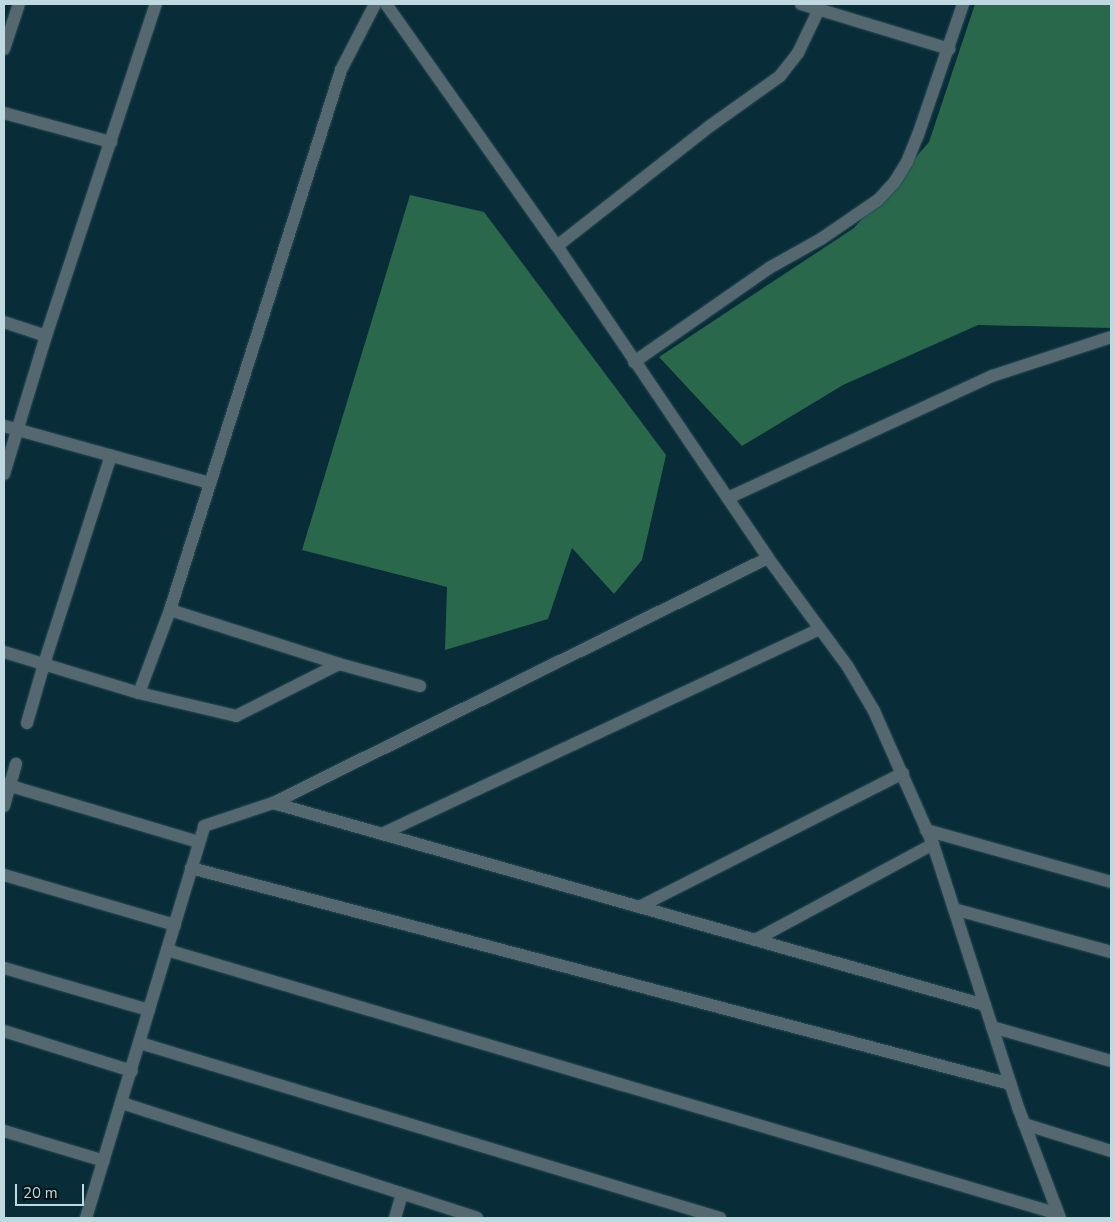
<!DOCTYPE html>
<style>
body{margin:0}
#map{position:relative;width:1115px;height:1222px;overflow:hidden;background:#082d38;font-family:"Nunito Sans",sans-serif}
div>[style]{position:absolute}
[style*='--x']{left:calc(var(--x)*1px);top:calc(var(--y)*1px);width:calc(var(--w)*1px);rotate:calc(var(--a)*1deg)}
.water>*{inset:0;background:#29684b}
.roads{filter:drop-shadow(0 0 1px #294c56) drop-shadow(0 0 1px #294c56)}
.minor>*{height:12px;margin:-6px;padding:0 6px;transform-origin:6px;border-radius:6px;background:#55686f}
span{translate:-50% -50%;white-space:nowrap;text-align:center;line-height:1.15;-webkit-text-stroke:4.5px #03141a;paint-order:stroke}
.frame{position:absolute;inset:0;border:5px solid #c0d8e0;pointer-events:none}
.scale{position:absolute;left:15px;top:1184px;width:69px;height:22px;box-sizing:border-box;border:2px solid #c0d8e0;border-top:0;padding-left:6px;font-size:15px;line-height:18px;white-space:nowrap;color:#c0d8e0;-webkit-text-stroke:4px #03141a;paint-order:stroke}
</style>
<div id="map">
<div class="water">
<div style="clip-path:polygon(975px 4px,1111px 4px,1111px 328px,978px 325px,843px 385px,742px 446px,659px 357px,854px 228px,929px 142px)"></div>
<div style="clip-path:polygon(410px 195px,484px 212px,666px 455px,642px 560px,614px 594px,572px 548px,548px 619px,445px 650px,447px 587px,302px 550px)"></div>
</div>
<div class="roads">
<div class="minor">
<div style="--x:386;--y:4;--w:296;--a:54.8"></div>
<div style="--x:557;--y:246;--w:377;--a:55.9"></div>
<div style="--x:768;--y:558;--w:135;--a:53.7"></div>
<div style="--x:848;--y:667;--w:51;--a:59.4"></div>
<div style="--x:874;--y:711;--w:145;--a:66.1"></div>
<div style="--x:933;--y:844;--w:280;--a:72.1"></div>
<div style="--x:1019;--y:1110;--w:116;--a:69.2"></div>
<div style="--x:801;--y:4;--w:155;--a:16.9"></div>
<div style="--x:4;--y:49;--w:47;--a:-71.6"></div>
<div style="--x:4;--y:113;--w:111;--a:15.2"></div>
<div style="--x:557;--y:246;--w:194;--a:-38.1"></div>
<div style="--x:710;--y:126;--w:86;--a:-35.5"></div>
<div style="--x:780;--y:76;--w:29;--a:-52"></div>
<div style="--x:798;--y:53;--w:49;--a:-64.5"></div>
<div style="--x:4;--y:322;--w:44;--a:18.4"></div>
<div style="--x:634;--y:362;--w:165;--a:-34.8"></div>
<div style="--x:769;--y:268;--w:60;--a:-29.1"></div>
<div style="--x:821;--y:239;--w:69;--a:-34.4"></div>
<div style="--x:878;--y:200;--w:23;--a:-47"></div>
<div style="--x:894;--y:183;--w:25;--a:-58"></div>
<div style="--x:907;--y:162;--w:29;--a:-68"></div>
<div style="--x:918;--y:135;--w:139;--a:-71"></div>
<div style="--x:4;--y:426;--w:214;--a:15.5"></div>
<div style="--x:4;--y:474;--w:144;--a:-73.1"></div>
<div style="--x:46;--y:336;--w:350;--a:-71.7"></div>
<div style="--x:728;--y:498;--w:291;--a:-24.8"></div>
<div style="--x:992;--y:376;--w:125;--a:-18.1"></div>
<div style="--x:170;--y:610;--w:177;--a:17.7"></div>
<div style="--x:339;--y:664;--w:84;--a:15.2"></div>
<div style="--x:4;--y:652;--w:141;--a:16.9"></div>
<div style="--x:139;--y:693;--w:100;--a:13.3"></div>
<div style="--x:236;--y:716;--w:115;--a:-26.8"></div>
<div style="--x:139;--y:693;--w:89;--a:-69.5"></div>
<div style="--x:170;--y:610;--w:566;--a:-72.43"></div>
<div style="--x:341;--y:70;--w:74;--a:-62.7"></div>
<div style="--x:27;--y:723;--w:61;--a:-73.9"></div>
<div style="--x:44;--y:664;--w:219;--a:-72.2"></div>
<div style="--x:4;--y:784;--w:203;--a:16.6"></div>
<div style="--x:273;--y:803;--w:740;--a:15.84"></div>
<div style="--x:4;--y:806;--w:44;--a:-74.1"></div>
<div style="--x:926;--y:830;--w:192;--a:15.7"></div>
<div style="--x:382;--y:834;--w:483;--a:-25.1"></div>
<div style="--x:191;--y:868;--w:847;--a:14.77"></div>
<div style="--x:4;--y:875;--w:178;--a:16.3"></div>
<div style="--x:639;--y:907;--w:296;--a:-26.9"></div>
<div style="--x:954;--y:909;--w:163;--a:15.3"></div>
<div style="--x:755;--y:940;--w:202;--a:-28.3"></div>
<div style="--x:167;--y:950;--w:929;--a:16.5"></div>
<div style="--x:4;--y:968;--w:151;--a:16.2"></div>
<div style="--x:992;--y:1027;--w:124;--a:15.9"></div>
<div style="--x:4;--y:1031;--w:134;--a:17.4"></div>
<div style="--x:140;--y:1043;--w:606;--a:16.79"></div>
<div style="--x:122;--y:1103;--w:373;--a:17.9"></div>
<div style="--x:1024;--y:1124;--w:91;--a:17.2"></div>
<div style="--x:4;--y:1131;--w:104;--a:16.7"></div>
<div style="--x:86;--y:1218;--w:409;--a:-73.2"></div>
<div style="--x:204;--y:826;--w:73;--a:-18.4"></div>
<div style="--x:273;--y:803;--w:552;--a:-26.33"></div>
<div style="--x:395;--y:1218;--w:25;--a:-74"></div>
</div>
</div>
<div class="frame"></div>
<div class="scale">20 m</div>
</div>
